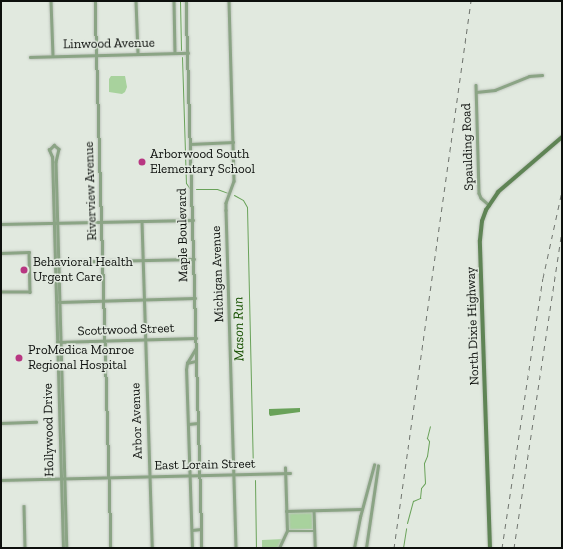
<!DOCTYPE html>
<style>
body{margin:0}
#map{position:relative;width:563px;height:549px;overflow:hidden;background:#e1e9df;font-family:"Zilla Slab",serif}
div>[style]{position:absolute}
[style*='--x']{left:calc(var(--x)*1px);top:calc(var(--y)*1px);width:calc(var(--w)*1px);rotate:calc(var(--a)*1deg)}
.green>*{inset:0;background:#a8d29d}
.water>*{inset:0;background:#69a259}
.stream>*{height:1px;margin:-0.5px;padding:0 0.5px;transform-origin:0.5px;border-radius:0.5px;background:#69a259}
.roads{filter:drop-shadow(0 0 1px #bfc6bd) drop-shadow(0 0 1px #bfc6bd)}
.minor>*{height:2.5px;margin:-1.25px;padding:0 1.25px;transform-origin:1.25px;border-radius:1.25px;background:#8ba485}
.secondary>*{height:4px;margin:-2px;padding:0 2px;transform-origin:2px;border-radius:2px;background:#5f8455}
.rail>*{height:1px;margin-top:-0.5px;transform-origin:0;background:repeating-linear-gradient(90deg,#6f746e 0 5px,transparent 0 10px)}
.dots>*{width:11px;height:11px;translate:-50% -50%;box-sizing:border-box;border:2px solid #e1e9df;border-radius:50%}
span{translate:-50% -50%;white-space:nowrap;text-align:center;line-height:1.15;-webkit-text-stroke:3px #e1e9df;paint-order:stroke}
.street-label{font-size:13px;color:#0d100d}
.poi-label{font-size:13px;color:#0d100d}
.left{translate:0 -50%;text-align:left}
.water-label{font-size:14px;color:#175000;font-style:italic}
.frame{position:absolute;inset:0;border:2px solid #0d100d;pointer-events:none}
</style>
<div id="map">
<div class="green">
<div style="clip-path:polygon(111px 76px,125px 76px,127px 87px,125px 92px,122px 94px,109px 92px,109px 79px)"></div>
<div style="clip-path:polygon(290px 512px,312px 512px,313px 529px,289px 530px,288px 515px)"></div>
<div style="clip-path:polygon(283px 539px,279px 548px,262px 548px,262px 540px)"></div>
</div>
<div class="water">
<div style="clip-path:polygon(300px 408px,300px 412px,270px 416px,269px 414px,269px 409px)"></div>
</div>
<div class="stream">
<div style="--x:180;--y:1;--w:49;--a:88.8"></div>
<div style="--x:182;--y:57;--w:126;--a:88.2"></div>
<div style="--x:186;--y:183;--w:7;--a:56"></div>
<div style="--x:196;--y:189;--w:21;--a:0"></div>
<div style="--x:217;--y:189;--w:12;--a:20"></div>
<div style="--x:234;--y:195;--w:10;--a:29"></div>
<div style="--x:243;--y:200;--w:8;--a:60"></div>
<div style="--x:247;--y:207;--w:261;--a:88.7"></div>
<div style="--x:255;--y:480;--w:68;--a:89.2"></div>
<div style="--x:407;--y:523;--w:23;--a:-75"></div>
<div style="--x:413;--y:501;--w:8;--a:-23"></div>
<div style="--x:420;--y:498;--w:10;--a:-84"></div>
<div style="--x:421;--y:488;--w:6;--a:-51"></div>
<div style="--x:425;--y:483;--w:20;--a:-93"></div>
<div style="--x:424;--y:463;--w:8;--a:-67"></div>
<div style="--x:427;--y:456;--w:15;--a:-82"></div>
<div style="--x:429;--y:441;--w:4;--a:-124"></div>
<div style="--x:427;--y:438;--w:12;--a:-76"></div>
<div style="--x:403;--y:548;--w:20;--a:-81"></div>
</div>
<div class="roads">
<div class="minor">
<div style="--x:51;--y:1;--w:55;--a:87.9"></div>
<div style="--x:95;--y:1;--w:547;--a:88.32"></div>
<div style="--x:136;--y:1;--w:52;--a:87.8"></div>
<div style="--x:174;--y:1;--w:52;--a:88.9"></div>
<div style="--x:186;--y:1;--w:547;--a:88.32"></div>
<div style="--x:229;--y:1;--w:180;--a:88.4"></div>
<div style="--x:234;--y:181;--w:23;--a:110"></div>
<div style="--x:226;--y:203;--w:7;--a:90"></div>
<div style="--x:226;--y:210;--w:338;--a:88.3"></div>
<div style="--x:30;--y:57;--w:158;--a:-1.5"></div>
<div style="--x:476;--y:85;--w:108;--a:88.4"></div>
<div style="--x:479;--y:193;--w:5;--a:68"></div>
<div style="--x:481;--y:198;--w:11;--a:41"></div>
<div style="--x:476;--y:92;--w:19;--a:-6"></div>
<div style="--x:495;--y:90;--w:37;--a:-22"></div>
<div style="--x:529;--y:76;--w:13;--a:-4"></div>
<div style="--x:191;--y:144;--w:42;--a:-2.7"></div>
<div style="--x:142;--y:221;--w:327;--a:88.2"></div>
<div style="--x:1;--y:224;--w:192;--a:-1.2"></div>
<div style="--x:1;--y:253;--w:28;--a:-2"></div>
<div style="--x:29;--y:252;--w:40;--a:88.6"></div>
<div style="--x:30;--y:292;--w:29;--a:180"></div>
<div style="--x:58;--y:262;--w:136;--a:-1.3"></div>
<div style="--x:59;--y:302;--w:136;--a:-1.7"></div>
<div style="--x:57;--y:342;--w:139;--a:-1.6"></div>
<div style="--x:187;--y:363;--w:9;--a:-13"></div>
<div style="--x:1;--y:423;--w:35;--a:-2"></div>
<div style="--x:188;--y:424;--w:10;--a:-6"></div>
<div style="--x:1;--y:480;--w:289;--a:-1.4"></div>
<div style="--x:24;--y:506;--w:42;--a:88.6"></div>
<div style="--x:286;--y:511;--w:76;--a:-1.5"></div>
<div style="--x:314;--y:511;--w:37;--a:88"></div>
<div style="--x:192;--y:530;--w:9;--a:-6"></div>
<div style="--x:287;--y:531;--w:28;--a:0"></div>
<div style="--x:63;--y:548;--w:391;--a:-91.6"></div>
<div style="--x:52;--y:157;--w:8;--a:-113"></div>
<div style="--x:49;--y:150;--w:7;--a:-45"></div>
<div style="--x:54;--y:145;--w:6;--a:39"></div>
<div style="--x:59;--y:149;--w:13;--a:103"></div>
<div style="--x:56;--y:162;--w:386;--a:88.4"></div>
<div style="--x:192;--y:548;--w:178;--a:-91.9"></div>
<div style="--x:186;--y:370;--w:7;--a:-82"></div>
<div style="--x:187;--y:363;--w:17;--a:-59"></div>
<div style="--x:279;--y:548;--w:19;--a:-65"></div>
<div style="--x:287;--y:531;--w:63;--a:-91.8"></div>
<div style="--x:354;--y:548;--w:32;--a:-79"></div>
<div style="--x:360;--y:517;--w:54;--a:-74.9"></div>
<div style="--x:366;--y:548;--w:83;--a:-81.7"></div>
</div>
<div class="secondary">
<div style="--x:490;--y:548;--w:308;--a:-91.9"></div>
<div style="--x:480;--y:240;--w:19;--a:-84"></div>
<div style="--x:482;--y:221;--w:12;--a:-70"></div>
<div style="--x:486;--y:210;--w:22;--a:-56"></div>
<div style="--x:498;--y:192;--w:84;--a:-40.7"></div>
</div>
</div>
<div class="rail">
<div style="--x:394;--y:548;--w:552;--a:-81.99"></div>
<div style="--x:502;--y:548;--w:273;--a:-81.4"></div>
<div style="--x:543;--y:278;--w:89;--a:-77.7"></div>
<div style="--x:514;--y:548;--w:323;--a:-81.4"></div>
</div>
<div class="dots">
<div style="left:142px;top:162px;background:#b83782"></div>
<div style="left:24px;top:270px;background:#b83782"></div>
<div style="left:19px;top:358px;background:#b83782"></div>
</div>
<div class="street-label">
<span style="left:109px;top:44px;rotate:-1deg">Linwood Avenue</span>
<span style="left:468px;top:147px;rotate:-92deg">Spaulding Road</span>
<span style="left:91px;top:191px;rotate:-92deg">Riverview Avenue</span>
<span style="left:183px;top:235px;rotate:-91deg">Maple Boulevard</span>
<span style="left:218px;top:274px;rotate:-92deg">Michigan Avenue</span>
<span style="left:473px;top:326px;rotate:-92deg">North Dixie Highway</span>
<span style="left:126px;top:330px;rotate:-2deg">Scottwood Street</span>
<span style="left:137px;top:421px;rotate:-92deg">Arbor Avenue</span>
<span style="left:49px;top:430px;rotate:-91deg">Hollywood Drive</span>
<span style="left:205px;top:465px;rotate:-1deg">East Lorain Street</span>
</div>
<div class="poi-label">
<span class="left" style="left:150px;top:162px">Arborwood South<br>Elementary School</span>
<span class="left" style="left:33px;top:270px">Behavioral Health<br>Urgent Care</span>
<span class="left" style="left:28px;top:358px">ProMedica Monroe<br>Regional Hospital</span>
</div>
<div class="water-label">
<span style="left:239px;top:329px;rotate:-91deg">Mason Run</span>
</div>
<div class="frame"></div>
</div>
